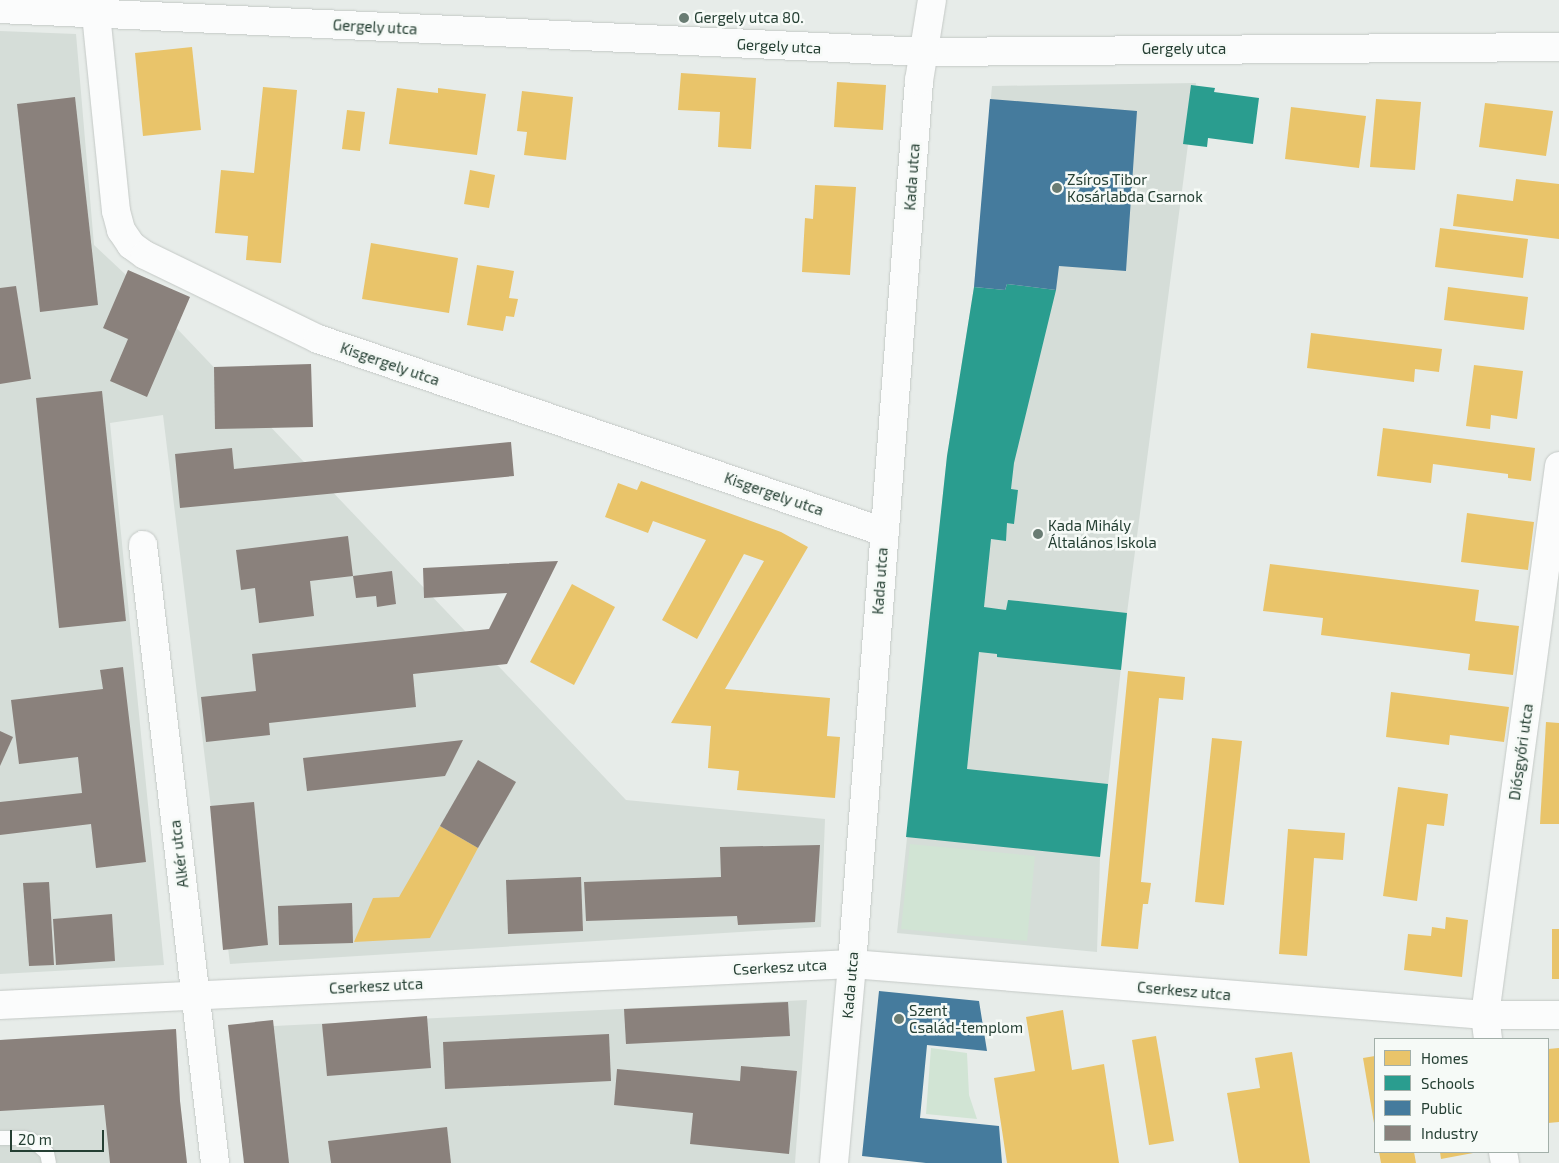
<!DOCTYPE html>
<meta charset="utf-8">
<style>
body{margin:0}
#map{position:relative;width:1559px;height:1163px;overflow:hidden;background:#e7ece9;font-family:"Exo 2",sans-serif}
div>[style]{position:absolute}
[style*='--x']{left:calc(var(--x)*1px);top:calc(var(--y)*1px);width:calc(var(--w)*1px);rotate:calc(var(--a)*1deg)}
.built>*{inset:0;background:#d5ddd8}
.green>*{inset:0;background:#d1e4d4}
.homes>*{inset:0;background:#e9c46a}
.schools>*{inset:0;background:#2a9d8f}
.public>*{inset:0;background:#457b9d}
.industry>*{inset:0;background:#8a817c}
.roads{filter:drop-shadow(0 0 1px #c4c9c6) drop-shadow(0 0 1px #c4c9c6)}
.service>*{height:14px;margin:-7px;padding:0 7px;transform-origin:7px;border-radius:7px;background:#fbfcfc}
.minor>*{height:28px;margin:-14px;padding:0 14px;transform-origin:14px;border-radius:14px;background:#fbfcfc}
.tertiary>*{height:28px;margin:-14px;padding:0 14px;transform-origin:14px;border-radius:14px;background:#fbfcfc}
.dots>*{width:14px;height:14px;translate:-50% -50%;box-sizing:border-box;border:2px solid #f6faf7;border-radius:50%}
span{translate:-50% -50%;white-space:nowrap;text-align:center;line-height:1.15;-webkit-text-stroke:5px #f6faf7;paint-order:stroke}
.poi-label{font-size:15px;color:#253f33}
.left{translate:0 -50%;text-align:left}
.street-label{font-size:15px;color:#253f33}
.legend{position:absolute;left:1374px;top:1038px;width:175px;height:115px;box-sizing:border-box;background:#f6faf7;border:1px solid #a2afa9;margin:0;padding:6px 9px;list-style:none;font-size:15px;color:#253f33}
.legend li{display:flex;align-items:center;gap:10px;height:25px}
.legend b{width:25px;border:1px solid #a2afa9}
.scale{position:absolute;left:10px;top:1130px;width:94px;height:22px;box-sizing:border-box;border:2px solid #253f33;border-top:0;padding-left:6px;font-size:15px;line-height:18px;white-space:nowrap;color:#253f33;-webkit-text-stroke:4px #f6faf7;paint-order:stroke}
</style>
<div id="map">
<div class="built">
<div style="clip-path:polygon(0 31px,76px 34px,94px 245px,125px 274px,626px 800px,825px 819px,821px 927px,230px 964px,163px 415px,110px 423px,164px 965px,0 974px)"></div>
<div style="clip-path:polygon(1196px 83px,1127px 613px,1100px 857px,1097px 952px,897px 933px,947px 456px,974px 287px,992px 86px)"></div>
<div style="clip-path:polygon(807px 1000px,795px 1163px,246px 1163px,231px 1028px)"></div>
<div style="clip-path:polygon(176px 1029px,180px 1101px,187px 1163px,0 1163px,0 1040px)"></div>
</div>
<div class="green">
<div style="clip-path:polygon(910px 844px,1035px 856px,1027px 941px,901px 929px)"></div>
<div style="clip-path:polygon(931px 1048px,967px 1053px,969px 1095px,977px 1119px,926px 1114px)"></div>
</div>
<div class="homes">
<div style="clip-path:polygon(192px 47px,201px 130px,143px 136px,135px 53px)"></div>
<div style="clip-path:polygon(681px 73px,756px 78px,751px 149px,718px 147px,720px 112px,678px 110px)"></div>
<div style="clip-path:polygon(837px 82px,886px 85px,883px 130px,834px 127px)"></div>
<div style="clip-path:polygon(263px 87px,297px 90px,281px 263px,246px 260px,248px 236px,215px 233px,221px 170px,254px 173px)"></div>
<div style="clip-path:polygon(397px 88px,438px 93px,438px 88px,486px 94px,477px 155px,389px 144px)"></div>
<div style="clip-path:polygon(522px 91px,573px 97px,566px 160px,524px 155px,527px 132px,517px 131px)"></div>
<div style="clip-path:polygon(1376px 99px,1421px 102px,1415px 170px,1370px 167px)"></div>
<div style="clip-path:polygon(1485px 103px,1553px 111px,1546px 156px,1479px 147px)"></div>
<div style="clip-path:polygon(1291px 107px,1366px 116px,1359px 168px,1285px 159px)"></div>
<div style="clip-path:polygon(347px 110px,365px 112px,360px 151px,342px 149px)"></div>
<div style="clip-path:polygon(470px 170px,495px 175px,489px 208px,464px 204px)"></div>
<div style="clip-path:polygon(1516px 179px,1559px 184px,1559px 239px,1453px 226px,1457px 194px,1513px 201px)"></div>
<div style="clip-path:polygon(815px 185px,856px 187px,850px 275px,802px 272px,805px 218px,813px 219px)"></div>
<div style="clip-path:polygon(1440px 228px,1528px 239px,1523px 278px,1435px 267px)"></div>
<div style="clip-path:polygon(371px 243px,458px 258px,449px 313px,362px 299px)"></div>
<div style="clip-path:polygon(477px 265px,514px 271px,509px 298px,518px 299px,514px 317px,506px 316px,503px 331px,467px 325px)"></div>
<div style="clip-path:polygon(1448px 287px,1528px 297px,1524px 330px,1444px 320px)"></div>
<div style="clip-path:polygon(1311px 333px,1442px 349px,1439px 372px,1415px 369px,1414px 382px,1307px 368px)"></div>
<div style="clip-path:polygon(1474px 365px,1523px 371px,1517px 419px,1491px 415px,1490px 429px,1466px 426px)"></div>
<div style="clip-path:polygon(1383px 428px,1535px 448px,1531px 481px,1508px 478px,1508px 474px,1433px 464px,1431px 483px,1377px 476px)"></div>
<div style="clip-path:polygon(641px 481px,781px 532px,808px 547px,725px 689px,830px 698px,827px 736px,840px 737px,835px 798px,737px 790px,739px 771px,708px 768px,711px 726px,671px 723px,764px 561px,744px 554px,697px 639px,662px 620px,706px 540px,653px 521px,648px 533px,605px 517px,618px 483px,637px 490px)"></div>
<div style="clip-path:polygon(1467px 513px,1534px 522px,1528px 570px,1461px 562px)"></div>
<div style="clip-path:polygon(1270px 564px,1479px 590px,1475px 621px,1519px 626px,1513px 675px,1468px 670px,1470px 654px,1321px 635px,1323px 618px,1263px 611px)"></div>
<div style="clip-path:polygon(572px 584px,615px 607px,574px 685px,530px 662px)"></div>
<div style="clip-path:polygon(1128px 671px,1185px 677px,1183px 700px,1159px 698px,1141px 882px,1151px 883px,1148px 904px,1143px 904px,1138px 949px,1101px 946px)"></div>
<div style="clip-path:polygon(1391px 692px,1509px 707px,1504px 742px,1450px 735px,1449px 745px,1386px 737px)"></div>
<div style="clip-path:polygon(1546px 722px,1559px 723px,1559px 824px,1540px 824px)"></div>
<div style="clip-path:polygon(1212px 738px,1242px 741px,1224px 905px,1195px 902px)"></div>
<div style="clip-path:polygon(1398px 787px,1448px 794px,1444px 826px,1427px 824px,1417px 901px,1383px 896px)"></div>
<div style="clip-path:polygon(440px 826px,478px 848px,430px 938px,354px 942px,373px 898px,399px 897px)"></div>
<div style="clip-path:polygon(1288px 829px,1345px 833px,1343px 860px,1314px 858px,1307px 956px,1279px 954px)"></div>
<div style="clip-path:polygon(1446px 917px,1468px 920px,1462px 977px,1404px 970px,1408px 934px,1431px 936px,1432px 927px,1445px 929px)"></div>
<div style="clip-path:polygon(1552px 929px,1559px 929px,1559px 979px,1552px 979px)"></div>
<div style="clip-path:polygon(1063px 1010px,1072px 1070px,1104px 1064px,1119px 1163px,1007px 1163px,994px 1078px,1035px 1071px,1026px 1017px)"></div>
<div style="clip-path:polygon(1156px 1036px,1174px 1141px,1149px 1145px,1132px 1040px)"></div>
<div style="clip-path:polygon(1559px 1048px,1559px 1122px,1548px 1123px,1548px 1049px)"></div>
<div style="clip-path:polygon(1292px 1052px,1310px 1163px,1239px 1163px,1227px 1093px,1260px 1088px,1255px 1058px)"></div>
<div style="clip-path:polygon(1375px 1056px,1375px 1123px,1374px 1123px,1363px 1058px)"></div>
<div style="clip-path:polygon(1379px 1152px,1414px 1152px,1416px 1163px,1381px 1163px)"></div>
<div style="clip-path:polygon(1440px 1152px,1472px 1152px,1473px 1153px,1441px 1159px)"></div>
</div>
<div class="schools">
<div style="clip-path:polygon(1191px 85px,1215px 88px,1214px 92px,1259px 98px,1253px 144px,1208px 138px,1207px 147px,1183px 144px)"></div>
<div style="clip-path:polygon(1007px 284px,1056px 290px,1014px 463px,1011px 489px,1018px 490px,1014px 524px,1007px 523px,1006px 541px,991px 539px,984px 607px,1006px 610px,1008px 600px,1127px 613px,1121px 670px,997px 657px,997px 654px,979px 652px,967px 769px,1108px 784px,1100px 857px,906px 837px,947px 456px,974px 287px,1005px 290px)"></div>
</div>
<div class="public">
<div style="clip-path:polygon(990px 99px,1137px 111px,1126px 271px,1059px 266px,1056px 290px,1007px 284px,1005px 290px,974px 287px)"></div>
<div style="clip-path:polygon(879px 991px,979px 1001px,987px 1051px,927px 1045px,920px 1118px,999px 1126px,1002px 1163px,926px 1163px,862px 1156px)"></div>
</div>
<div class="industry">
<div style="clip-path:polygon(75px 97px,98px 305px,40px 312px,17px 104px)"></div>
<div style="clip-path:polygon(128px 270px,190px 297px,147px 397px,110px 381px,128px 339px,103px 328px)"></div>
<div style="clip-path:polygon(16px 286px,31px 379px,0 384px,0 288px)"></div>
<div style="clip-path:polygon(311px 364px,313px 427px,215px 429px,214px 367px)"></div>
<div style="clip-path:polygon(102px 391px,126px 621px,59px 628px,36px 398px)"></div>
<div style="clip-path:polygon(511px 442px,514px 476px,180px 508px,175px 454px,232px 448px,234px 469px)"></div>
<div style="clip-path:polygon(348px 536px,353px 576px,392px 571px,396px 604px,377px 607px,376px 596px,356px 598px,353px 576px,310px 581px,314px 616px,259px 623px,255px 588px,241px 590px,236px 550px)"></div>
<div style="clip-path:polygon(558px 561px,507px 664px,413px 674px,416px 707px,269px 723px,270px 735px,206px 742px,201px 697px,256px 691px,252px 654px,489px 629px,507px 593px,424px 598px,423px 568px)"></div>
<div style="clip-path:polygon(123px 667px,146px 862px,96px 868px,91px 824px,0 835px,0 802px,82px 793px,78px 757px,19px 764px,11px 700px,103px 689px,100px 670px)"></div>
<div style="clip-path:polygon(0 731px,13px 737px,0 766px)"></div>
<div style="clip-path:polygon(463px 740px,445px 776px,307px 791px,303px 758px)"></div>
<div style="clip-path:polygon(478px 760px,516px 782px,478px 848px,440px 826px)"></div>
<div style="clip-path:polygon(254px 802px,268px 945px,223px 950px,210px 806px)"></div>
<div style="clip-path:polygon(820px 845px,815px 922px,738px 925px,737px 916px,586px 921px,584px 882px,721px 877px,720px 847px)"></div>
<div style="clip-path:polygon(581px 877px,583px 931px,508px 934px,506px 880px)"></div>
<div style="clip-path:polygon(49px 882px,54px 965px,29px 966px,23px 883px)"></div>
<div style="clip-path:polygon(352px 903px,353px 943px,279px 945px,278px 906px)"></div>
<div style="clip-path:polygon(112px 914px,115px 961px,56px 965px,53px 919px)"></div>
<div style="clip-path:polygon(788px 1002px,790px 1036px,626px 1044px,624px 1009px)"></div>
<div style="clip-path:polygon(427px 1016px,431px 1068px,327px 1076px,322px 1024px)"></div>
<div style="clip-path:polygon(273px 1020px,289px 1163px,244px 1163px,228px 1025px)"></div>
<div style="clip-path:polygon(176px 1029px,180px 1101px,187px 1163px,110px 1163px,104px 1105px,0 1111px,0 1040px)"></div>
<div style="clip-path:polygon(609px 1034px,611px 1081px,445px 1089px,443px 1042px)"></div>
<div style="clip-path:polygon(741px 1066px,797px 1071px,789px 1154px,690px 1144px,693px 1113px,614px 1105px,617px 1069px,740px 1081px)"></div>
<div style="clip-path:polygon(447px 1127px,451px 1163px,331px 1163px,328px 1141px)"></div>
</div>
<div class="roads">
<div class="service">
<div style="--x:0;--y:1138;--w:24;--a:0"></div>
<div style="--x:24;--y:1138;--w:9;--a:18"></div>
<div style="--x:33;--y:1141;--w:18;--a:41"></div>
<div style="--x:47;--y:1153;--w:10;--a:79"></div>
</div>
<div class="minor">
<div style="--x:98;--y:0;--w:14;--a:98"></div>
<div style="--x:96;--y:14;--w:198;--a:84.2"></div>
<div style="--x:116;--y:211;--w:20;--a:75"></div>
<div style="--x:121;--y:230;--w:18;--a:56"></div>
<div style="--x:131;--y:245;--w:17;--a:36"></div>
<div style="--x:145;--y:255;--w:192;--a:25.9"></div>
<div style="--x:318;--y:339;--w:598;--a:18.83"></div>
<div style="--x:0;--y:9;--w:925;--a:2.66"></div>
<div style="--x:924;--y:52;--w:635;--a:-0.45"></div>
<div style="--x:143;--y:545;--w:622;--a:83.35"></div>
<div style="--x:0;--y:1005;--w:853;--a:-2.76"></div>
<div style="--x:852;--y:964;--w:635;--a:4.61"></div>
<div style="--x:1485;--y:1015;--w:74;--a:0"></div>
<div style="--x:1488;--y:1039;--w:24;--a:-97"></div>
<div style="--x:1485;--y:1015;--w:554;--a:-82.32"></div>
<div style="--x:1503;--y:1152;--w:11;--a:80"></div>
</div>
<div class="tertiary">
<div style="--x:834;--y:1163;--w:200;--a:-84.8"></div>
<div style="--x:852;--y:964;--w:886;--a:-85.66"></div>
<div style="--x:919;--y:81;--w:82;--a:-80.9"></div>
</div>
</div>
<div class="dots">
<div style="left:684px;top:18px;background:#697c73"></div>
<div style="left:1057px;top:188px;background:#697c73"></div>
<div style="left:1038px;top:534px;background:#697c73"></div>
<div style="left:899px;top:1019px;background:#697c73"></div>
</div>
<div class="poi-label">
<span class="left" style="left:694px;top:18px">Gergely utca 80.</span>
<span class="left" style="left:1067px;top:188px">Zsíros Tibor<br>Kosárlabda Csarnok</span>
<span class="left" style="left:1048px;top:534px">Kada Mihály<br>Általános Iskola</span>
<span class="left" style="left:909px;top:1019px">Szent<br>Család-templom</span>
</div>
<div class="street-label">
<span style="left:375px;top:27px;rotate:3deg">Gergely utca</span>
<span style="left:779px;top:46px;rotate:3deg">Gergely utca</span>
<span style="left:1184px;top:49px">Gergely utca</span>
<span style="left:912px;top:177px;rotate:-86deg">Kada utca</span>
<span style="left:390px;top:364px;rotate:19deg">Kisgergely utca</span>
<span style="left:774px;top:494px;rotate:19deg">Kisgergely utca</span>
<span style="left:880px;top:581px;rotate:-86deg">Kada utca</span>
<span style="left:1521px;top:752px;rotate:-82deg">Diósgyőri utca</span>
<span style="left:179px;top:854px;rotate:-97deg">Alkér utca</span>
<span style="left:780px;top:967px;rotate:-3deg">Cserkesz utca</span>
<span style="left:850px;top:985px;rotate:-85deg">Kada utca</span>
<span style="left:376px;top:986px;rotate:-3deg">Cserkesz utca</span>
<span style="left:1184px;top:991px;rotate:5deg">Cserkesz utca</span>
</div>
<ul class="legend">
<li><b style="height:14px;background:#e9c46a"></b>Homes</li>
<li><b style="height:14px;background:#2a9d8f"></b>Schools</li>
<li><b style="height:14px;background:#457b9d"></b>Public</li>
<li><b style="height:14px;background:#8a817c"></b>Industry</li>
</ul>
<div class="scale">20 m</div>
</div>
